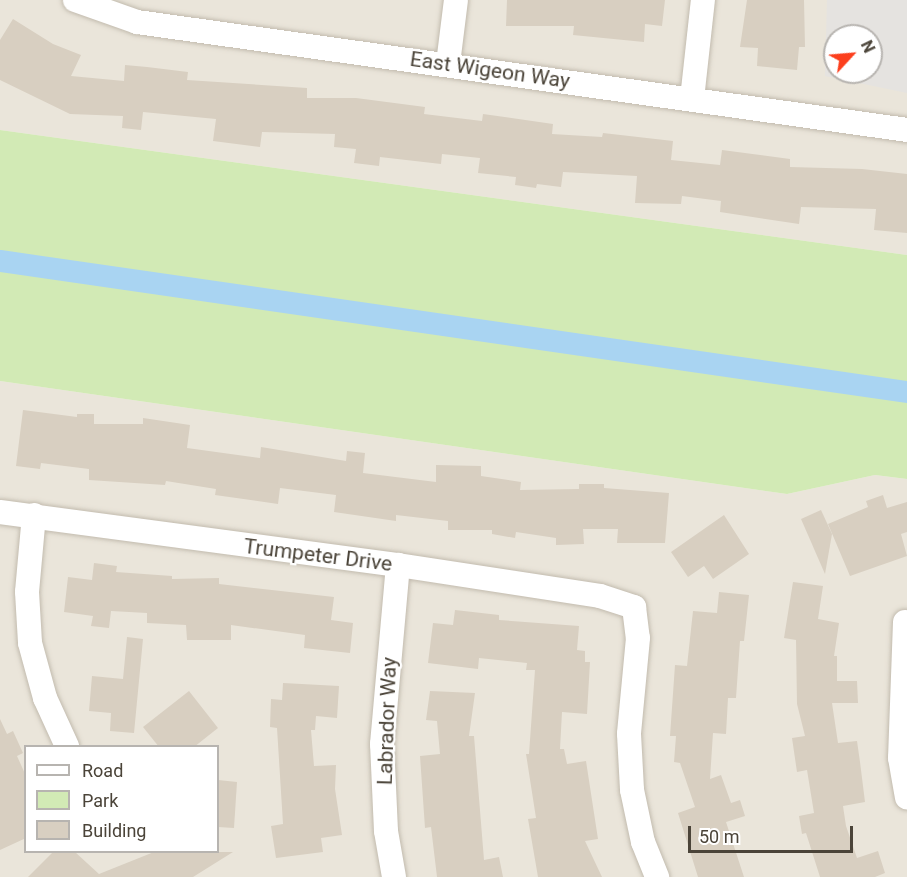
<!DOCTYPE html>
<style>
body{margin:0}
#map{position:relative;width:907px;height:877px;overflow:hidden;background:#f6f3ec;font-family:Roboto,sans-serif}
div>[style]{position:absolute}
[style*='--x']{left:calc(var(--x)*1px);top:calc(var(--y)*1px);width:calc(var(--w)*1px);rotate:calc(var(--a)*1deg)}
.residential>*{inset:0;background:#eae5da}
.green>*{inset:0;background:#d2eab5}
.parking>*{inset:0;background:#e5e3e0}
.canal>*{height:22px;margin:-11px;padding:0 11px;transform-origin:11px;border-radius:11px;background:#a9d4f2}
.building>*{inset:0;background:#d8cfc1}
.roads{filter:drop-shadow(0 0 2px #c2bbae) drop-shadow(0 0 2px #c2bbae)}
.minor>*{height:24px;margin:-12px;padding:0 12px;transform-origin:12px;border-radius:12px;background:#fff}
span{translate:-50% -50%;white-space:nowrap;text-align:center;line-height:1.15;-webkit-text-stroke:4.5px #fff;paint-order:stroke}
.street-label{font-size:21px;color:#4b4439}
.legend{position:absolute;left:24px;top:745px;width:195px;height:108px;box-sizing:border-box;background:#fff;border:2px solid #b7b4b0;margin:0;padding:8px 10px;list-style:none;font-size:18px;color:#4b4439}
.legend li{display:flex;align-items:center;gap:12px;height:30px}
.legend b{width:30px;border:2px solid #b7b4b0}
.north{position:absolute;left:823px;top:24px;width:60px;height:60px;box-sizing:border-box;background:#fff;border:2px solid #b7b4b0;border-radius:50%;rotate:64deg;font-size:16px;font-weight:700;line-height:24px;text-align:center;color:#4b4439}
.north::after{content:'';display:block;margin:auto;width:21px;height:27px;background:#fc3f1d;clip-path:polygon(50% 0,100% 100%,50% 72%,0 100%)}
.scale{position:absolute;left:688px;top:826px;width:165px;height:27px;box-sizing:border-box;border:3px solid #4b4439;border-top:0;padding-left:8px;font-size:18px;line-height:21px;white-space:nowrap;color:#4b4439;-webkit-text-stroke:4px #fff;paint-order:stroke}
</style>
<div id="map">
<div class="residential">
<div style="clip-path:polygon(evenodd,0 0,907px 0,907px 255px,0 130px,0 0,835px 36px,871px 36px,871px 72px,835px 72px,835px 36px)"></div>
<div style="clip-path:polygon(evenodd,0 381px,787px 494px,875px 475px,907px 479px,907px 877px,0 877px,0 381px,26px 746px,218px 746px,218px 852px,26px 852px,26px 746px)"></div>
</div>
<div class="green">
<div style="clip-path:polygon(0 130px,907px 255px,907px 479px,875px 475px,787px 494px,0 381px)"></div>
</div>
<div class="parking">
<div style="clip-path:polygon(evenodd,827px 0,907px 0,907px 93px,825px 76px,827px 0,835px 36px,871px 36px,871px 72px,835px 72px,835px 36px)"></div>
</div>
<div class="canal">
<div style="--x:0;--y:261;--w:916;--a:8.22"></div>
</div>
<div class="building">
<div style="clip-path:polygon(507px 0,665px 0,662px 26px,645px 24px,644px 42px,573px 35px,574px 26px,506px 26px)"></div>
<div style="clip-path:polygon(747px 0,804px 0,805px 47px,799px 47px,797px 70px,757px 66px,758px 48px,740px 47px)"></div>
<div style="clip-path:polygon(13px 19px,53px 44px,81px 55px,71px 76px,124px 81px,125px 65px,147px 67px,188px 72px,187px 80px,307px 88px,307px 98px,356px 98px,425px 107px,424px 114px,482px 121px,483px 114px,553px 124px,552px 134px,602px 137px,603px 133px,673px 141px,671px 160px,720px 165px,722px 150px,790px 159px,790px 167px,862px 169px,907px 174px,907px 233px,874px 230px,876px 209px,801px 207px,799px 224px,720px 212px,721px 201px,682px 196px,681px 204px,635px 203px,637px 176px,563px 172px,561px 187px,537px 184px,536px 188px,515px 185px,516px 177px,478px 173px,480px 158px,442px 154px,441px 164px,380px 157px,379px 166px,354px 163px,356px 149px,334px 147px,335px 134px,262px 132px,260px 147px,213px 141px,216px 119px,143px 112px,141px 130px,122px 128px,123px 116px,70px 114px,0 80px,0 40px)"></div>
<div style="clip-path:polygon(23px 410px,77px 417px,77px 414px,94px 414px,94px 424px,143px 424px,143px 418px,190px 425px,187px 448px,260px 458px,261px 447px,346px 461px,347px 451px,365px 453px,363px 473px,436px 482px,436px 465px,481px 466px,481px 476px,521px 482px,520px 490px,579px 489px,579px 484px,604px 484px,604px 488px,669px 493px,665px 543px,617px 543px,618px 529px,583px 529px,584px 544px,556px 545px,556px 538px,516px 532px,515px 538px,492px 534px,492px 530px,448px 530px,448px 521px,396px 515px,396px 521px,334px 512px,336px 495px,280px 488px,278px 504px,215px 495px,216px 489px,166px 481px,165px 485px,89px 480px,89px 469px,41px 463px,40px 469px,16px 466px)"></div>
<div style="clip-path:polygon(883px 495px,887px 508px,907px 502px,907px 532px,901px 534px,907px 556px,850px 576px,828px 524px,868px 507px,866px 501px)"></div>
<div style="clip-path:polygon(821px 510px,832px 534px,825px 574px,801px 519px)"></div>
<div style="clip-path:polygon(724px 515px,749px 554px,713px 579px,704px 566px,688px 577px,671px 552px)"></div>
<div style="clip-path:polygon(94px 563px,117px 566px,116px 572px,172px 576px,172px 579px,219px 578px,219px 584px,334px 597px,331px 620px,353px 623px,350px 653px,304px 648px,305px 635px,231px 625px,231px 640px,187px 640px,186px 625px,147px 623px,147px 613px,111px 611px,109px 628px,91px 626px,93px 616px,64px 612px,68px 577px,92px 580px)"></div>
<div style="clip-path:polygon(793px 582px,823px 586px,818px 619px,839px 623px,834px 656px,837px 656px,837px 681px,857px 681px,858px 703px,832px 703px,838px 743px,857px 741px,860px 762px,865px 802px,843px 806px,846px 826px,857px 858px,878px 851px,885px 873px,875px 877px,820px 877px,806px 833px,802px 834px,799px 816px,814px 813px,807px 770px,797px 772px,792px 738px,805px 736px,797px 704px,796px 640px,784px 638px)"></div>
<div style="clip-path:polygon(719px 592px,749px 595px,744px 641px,740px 641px,736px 698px,728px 698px,726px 734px,713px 733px,710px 779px,721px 775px,731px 803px,740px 800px,745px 816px,726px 822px,744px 877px,698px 877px,678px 813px,695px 807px,680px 763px,674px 762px,676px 736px,670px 736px,675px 665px,687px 666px,693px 611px,717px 613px)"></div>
<div style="clip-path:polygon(455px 610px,499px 615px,499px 620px,579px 626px,577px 650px,585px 651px,585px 662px,590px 662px,587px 714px,562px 712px,560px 749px,564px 749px,567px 764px,586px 761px,598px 839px,585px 841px,602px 877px,538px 877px,528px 819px,536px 818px,526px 754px,529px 754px,535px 670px,526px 670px,527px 663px,479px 658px,478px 669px,428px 663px,433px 623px,453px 625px)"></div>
<div style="clip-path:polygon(127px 637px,143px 639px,134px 733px,110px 731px,111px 713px,89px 711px,92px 676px,123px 679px)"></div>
<div style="clip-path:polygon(283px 683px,339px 686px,337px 718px,316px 716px,315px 730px,311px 730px,314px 766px,336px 765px,335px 789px,342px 835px,321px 838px,323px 852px,276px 858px,271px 826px,283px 824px,277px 728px,270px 727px,271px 699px,282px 700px)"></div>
<div style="clip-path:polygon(189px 691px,218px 728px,194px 747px,159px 747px,143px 727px)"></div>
<div style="clip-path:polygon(430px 691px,475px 693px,469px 736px,474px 736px,484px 860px,499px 857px,503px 877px,437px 877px,431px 827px,425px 828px,420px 756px,440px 754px,437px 721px,426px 720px)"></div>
<div style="clip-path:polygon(0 719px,7px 734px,13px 731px,23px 753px,17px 756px,26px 776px,26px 838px,0 850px)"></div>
<div style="clip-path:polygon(218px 780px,237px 782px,234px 828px,218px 827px)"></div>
<div style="clip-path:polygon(53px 852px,75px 852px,99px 874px,154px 852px,233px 852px,193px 877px,28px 877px)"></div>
</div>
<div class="roads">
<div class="minor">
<div style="--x:75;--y:0;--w:66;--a:19.5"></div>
<div style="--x:137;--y:22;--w:778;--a:7.98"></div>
<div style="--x:448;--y:64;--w:64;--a:-82.9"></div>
<div style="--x:692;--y:99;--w:100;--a:-83.7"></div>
<div style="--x:0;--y:512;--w:402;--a:7.6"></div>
<div style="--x:398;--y:565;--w:204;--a:8.7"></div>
<div style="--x:600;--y:596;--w:36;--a:18"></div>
<div style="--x:634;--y:607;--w:31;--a:83"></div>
<div style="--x:638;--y:638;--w:96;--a:95.4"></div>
<div style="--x:629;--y:734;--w:56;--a:86.9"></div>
<div style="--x:632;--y:790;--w:53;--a:78.1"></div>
<div style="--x:643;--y:842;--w:38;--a:68"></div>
<div style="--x:34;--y:515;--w:77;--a:95.2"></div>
<div style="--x:27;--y:592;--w:51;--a:86.6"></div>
<div style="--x:30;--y:643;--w:57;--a:74.7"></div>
<div style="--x:45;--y:698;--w:53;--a:65.4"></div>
<div style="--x:905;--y:622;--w:136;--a:92.1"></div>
<div style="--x:900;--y:758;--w:40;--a:80"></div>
<div style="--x:394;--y:877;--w:47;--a:-99.9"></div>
<div style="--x:386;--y:831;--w:87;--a:-92.6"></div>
<div style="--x:382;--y:744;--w:180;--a:-84.9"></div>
</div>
</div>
<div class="street-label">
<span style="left:490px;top:70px;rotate:8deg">East Wigeon Way</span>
<span style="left:318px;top:555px;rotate:7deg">Trumpeter Drive</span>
<span style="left:387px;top:721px;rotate:-88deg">Labrador Way</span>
</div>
<ul class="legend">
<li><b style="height:8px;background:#fff"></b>Road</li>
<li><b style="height:16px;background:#d2eab5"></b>Park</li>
<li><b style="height:16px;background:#d8cfc1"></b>Building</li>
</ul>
<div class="north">N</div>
<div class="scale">50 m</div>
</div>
